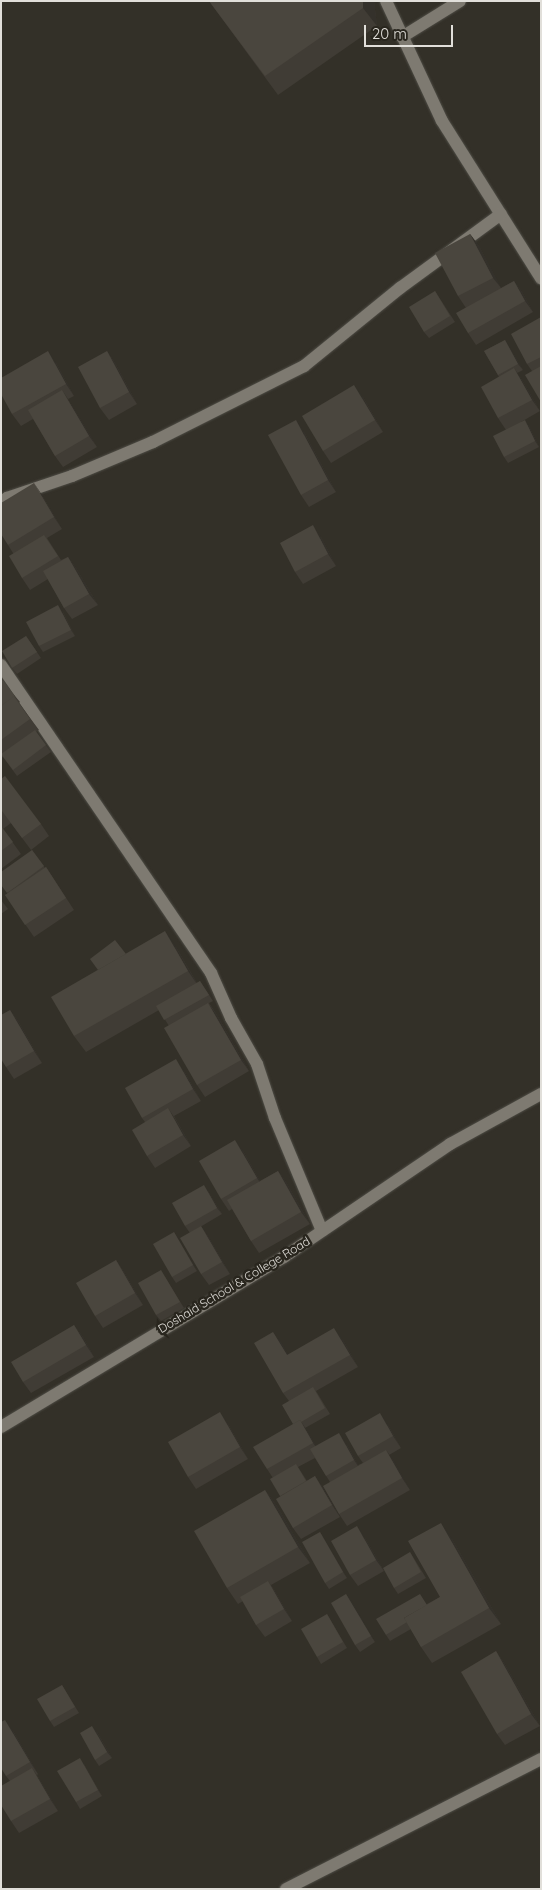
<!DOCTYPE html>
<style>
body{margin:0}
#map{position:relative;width:542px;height:1890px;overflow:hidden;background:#333028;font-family:Quicksand,sans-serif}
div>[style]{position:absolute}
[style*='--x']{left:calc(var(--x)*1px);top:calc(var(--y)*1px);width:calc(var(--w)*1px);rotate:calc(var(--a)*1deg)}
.roads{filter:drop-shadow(0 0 1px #4e4c45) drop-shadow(0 0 1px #4e4c45)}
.minor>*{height:12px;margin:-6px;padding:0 6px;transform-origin:6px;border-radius:6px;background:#7e7a71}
.wall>*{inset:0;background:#403c35}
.shaded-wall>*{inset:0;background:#34312b}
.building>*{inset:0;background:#4a463e}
span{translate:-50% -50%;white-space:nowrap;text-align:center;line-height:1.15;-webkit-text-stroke:5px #29261e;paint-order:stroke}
.street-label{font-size:12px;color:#e1dfda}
.frame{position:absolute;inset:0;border:2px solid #e1dfda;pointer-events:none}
.scale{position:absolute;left:364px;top:25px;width:89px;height:22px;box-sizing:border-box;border:2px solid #e1dfda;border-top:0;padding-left:6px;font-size:15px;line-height:18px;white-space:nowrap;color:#e1dfda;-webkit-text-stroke:4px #29261e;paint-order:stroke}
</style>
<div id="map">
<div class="roads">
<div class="minor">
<div style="--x:386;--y:1;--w:132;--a:65"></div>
<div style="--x:442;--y:121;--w:186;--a:57.8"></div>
<div style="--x:402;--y:37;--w:68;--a:-31.8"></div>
<div style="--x:1;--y:503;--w:8;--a:-40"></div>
<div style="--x:7;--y:498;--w:69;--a:-18.7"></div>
<div style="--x:72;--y:476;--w:88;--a:-22.8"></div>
<div style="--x:153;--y:442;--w:169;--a:-26.7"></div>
<div style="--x:304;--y:366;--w:124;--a:-39.1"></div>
<div style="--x:400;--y:288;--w:125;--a:-36.2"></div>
<div style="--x:1;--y:665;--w:373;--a:55.7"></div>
<div style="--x:211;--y:973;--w:49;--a:66"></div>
<div style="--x:231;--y:1018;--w:53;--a:60.5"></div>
<div style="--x:257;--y:1064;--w:57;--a:71.6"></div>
<div style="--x:275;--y:1118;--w:122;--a:67.4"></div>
<div style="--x:1;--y:1427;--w:330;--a:-31"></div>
<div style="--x:284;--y:1257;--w:201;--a:-34.2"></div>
<div style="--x:450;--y:1144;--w:104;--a:-28.8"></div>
<div style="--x:286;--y:1889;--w:286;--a:-27"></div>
</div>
</div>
<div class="wall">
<div style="clip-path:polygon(209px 1px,374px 1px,377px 26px,278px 95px)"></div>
<div style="clip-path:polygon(470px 234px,479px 246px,501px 288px,514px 281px,522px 292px,533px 312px,476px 345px,468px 333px,466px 308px,458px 296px)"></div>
<div style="clip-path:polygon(435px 291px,455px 322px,429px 338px,424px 332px)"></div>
<div style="clip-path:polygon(541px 317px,541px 402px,532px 371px,527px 364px)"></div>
<div style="clip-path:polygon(505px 340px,523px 370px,517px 373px,522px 380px,540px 411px,521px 422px,529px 426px,539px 447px,508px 463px,504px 457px,506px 430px,498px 418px,499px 377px,484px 351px)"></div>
<div style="clip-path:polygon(107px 351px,115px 363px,137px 404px,109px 420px,100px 408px)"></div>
<div style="clip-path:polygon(56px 363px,74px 396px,68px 399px,97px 447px,63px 467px,55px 456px,33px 419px,21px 426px,12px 414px)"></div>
<div style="clip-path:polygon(363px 397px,383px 432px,331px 463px,323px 451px)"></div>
<div style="clip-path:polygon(304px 432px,336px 492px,309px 507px,301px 495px)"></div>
<div style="clip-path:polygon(42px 495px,62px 529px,47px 538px,61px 560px,68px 557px,76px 568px,98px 605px,72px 619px,64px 608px,48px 579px,30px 590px,22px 578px,13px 553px,8px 545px)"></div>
<div style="clip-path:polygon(321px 537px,336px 566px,303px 584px,295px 572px)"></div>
<div style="clip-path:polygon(63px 612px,75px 636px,43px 652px,39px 646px)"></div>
<div style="clip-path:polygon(26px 636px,41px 658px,17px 674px,12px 668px)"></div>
<div style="clip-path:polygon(1px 681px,15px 696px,20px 702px,19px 703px,39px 730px,36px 732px,51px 752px,17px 776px,3px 757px,1px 758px)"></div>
<div style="clip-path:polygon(1px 779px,41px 824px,49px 836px,31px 850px,11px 823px,3px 829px,21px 854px,1px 869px)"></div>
<div style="clip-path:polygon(32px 850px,45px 868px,46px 867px,74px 910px,34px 937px,5px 895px,7px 894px)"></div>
<div style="clip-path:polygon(1px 900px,8px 909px,1px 914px)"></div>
<div style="clip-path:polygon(176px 947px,197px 983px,200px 981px,213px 1001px,209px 1003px,217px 1015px,249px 1071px,205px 1097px,197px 1085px,169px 1026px,159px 1010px,86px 1052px,74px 1036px,126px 954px)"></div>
<div style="clip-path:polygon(10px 1010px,18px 1021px,42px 1063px,14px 1079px,6px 1067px)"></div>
<div style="clip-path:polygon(184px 1071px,201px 1101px,174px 1116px,191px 1146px,155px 1168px,147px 1156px,145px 1122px,142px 1118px)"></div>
<div style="clip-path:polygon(243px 1151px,260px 1181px,278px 1171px,286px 1182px,310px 1224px,259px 1253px,251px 1241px,232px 1209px,229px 1211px,221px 1199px)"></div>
<div style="clip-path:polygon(208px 1191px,222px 1214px,190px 1233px,185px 1226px)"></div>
<div style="clip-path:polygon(201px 1226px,209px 1238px,230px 1274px,209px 1285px,201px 1274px)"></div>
<div style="clip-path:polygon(174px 1232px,197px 1271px,176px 1283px,172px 1277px)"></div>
<div style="clip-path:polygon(116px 1260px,124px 1272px,143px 1305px,103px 1328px,95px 1316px)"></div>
<div style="clip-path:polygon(165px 1277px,184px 1308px,161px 1321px,156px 1315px)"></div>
<div style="clip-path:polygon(74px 1325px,83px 1337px,94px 1357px,31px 1393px,23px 1382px)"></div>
<div style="clip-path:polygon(273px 1332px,288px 1355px,343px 1340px,358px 1367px,316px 1391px,330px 1414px,305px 1428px,316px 1446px,347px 1445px,358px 1465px,363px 1463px,358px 1456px,388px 1425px,401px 1448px,389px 1455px,410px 1490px,347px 1526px,339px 1514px,330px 1482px,315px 1458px,298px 1467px,307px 1481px,315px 1476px,323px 1488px,340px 1517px,301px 1539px,293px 1528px,273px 1478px,267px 1469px,293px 1424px,289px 1401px,283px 1393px)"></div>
<div style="clip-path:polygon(228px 1424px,248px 1459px,196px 1489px,188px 1477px)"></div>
<div style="clip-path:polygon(265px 1490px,277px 1506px,310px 1563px,271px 1585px,276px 1593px,292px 1621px,265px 1637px,256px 1625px,243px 1601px,238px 1604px,227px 1588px)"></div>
<div style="clip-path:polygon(320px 1532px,347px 1578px,329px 1589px,325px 1583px)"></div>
<div style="clip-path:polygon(365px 1538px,384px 1571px,358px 1586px,350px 1575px)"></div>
<div style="clip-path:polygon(452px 1539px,501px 1624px,432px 1663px,421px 1647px,411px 1629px,390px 1641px,386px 1635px,427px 1604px,440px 1597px)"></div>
<div style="clip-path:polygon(410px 1552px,426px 1578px,398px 1594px,394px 1588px)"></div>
<div style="clip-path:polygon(346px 1594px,375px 1642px,360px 1652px,355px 1645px)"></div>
<div style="clip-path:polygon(327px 1614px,347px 1648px,321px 1664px,317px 1657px)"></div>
<div style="clip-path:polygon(496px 1651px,504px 1663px,540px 1726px,505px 1745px,497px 1734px)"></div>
<div style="clip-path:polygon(62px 1685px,79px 1713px,54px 1727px,50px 1721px)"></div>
<div style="clip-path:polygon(13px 1731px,38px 1774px,37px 1775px,58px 1811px,19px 1833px,11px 1821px,10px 1781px,6px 1776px)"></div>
<div style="clip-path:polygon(97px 1732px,112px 1758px,99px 1766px,95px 1760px)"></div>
<div style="clip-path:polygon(84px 1764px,102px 1796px,80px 1809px,76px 1802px)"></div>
</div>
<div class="shaded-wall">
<div style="clip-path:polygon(363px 1px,374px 1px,377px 26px,363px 8px)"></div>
<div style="clip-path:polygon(470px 234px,479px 246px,502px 289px,493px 278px)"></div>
<div style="clip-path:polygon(514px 281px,522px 292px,533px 312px,525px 301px)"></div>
<div style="clip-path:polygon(505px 340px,509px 346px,523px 370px,518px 364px)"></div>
<div style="clip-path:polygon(48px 351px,56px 363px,74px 396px,66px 384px)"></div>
<div style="clip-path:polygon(107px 351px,115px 363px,137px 404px,129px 392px)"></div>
<div style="clip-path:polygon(514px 368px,522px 380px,540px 411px,532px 400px)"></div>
<div style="clip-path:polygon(354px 385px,363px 397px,383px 432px,375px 420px)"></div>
<div style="clip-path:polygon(62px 390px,70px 402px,97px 447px,89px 436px)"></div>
<div style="clip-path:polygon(296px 420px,304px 432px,336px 492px,328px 480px)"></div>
<div style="clip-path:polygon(525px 420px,529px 426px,539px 447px,535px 441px)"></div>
<div style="clip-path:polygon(34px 483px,42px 495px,62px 529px,54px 517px)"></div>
<div style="clip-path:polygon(313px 525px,321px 537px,336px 566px,328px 554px)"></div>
<div style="clip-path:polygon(68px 557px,76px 568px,98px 605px,89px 594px)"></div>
<div style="clip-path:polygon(58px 605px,63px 612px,75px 636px,71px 630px)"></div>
<div style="clip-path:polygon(165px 931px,176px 947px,199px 987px,188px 971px)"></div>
<div style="clip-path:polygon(208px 1003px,217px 1015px,249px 1071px,241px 1060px)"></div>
<div style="clip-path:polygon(10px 1010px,18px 1021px,42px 1063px,34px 1051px)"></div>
<div style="clip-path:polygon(176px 1059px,184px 1071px,201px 1101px,193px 1089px)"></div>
<div style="clip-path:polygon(168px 1108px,176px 1120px,191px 1146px,183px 1135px)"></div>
<div style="clip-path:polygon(235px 1140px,243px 1151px,265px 1190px,257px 1178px)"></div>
<div style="clip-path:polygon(278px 1171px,286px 1182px,310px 1224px,301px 1212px)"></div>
<div style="clip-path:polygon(204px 1185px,208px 1191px,222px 1214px,217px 1208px)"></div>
<div style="clip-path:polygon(201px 1226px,209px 1238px,230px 1274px,222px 1262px)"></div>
<div style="clip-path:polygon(174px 1232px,178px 1238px,197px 1271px,193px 1265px)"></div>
<div style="clip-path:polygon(116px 1260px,124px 1272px,143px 1305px,135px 1293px)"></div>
<div style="clip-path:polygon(74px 1325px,83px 1337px,94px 1357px,86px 1345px)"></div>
<div style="clip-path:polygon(334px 1328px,343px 1340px,358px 1367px,350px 1355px)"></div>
<div style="clip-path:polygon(273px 1332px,282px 1343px,295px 1367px,287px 1355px)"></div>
<div style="clip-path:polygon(220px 1412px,228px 1424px,248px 1459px,240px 1447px)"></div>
<div style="clip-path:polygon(380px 1413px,388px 1425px,401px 1448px,393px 1436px)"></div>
<div style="clip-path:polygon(300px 1420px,308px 1432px,321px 1454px,313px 1443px)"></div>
<div style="clip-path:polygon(339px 1433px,347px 1445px,362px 1472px,354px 1460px)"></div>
<div style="clip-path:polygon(386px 1450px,394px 1461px,410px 1490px,402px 1478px)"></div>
<div style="clip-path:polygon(315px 1476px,323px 1488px,340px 1517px,332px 1505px)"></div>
<div style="clip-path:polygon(265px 1490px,277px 1506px,310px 1563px,298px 1547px)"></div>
<div style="clip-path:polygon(441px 1523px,452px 1539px,501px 1624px,489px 1608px)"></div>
<div style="clip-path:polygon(357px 1526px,365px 1538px,384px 1571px,376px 1560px)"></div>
<div style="clip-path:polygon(320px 1532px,324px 1538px,347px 1578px,343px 1572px)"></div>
<div style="clip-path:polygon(268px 1581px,276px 1593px,292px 1621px,284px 1609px)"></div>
<div style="clip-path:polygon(346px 1594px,351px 1600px,375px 1642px,371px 1636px)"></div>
<div style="clip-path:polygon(496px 1651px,504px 1663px,540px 1726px,531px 1714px)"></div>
<div style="clip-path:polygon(5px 1720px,13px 1731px,38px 1774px,30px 1762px)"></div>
<div style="clip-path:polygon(92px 1726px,97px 1732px,112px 1758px,107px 1752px)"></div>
<div style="clip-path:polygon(80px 1758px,84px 1764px,102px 1796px,98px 1790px)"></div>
<div style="clip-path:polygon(32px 1768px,40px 1780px,58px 1811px,50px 1799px)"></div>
</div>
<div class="building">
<div style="clip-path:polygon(209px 1px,363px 1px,363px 8px,265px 76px)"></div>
<div style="clip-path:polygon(470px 234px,493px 278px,458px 296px,435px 253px)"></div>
<div style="clip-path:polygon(514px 281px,525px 301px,468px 333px,456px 313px)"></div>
<div style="clip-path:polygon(435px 291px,450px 316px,424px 332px,409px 307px)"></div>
<div style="clip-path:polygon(541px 317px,541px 357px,527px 364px,511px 334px)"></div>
<div style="clip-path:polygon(505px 340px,518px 364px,498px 375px,484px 351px)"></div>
<div style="clip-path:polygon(48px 351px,66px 384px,12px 414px,1px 394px,1px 378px)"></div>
<div style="clip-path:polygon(107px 351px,129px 392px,100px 408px,78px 367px)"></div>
<div style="clip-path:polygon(541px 366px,541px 402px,525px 375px)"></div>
<div style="clip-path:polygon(514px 368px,532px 400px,498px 418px,481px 387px)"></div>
<div style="clip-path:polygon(354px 385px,375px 420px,323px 451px,302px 416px)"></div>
<div style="clip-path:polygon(62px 390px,89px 436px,55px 456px,28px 410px)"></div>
<div style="clip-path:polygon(296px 420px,328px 480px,301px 495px,268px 435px)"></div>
<div style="clip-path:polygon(525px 420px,535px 441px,504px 457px,493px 436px)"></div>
<div style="clip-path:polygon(34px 483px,54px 517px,8px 545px,1px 534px,1px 503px)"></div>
<div style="clip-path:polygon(313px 525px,328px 554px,295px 572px,280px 543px)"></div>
<div style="clip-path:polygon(44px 535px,58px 556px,22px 578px,9px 556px)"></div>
<div style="clip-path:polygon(68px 557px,89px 594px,64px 608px,43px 571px)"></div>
<div style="clip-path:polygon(58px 605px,71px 630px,39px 646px,26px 622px)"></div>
<div style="clip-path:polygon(26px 636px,37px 652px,12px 668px,2px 651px)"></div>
<div style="clip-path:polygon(3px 680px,15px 696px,1px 706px,1px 681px)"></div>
<div style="clip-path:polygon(14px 696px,30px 719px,1px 740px,1px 706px)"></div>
<div style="clip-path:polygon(35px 730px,46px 745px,13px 770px,1px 754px)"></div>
<div style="clip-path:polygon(5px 776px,41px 824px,22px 838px,2px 811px,1px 812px,1px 779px)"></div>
<div style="clip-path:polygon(1px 826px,13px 842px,1px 851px)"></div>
<div style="clip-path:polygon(32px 850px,44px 866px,7px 893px,1px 885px,1px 872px)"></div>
<div style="clip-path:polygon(46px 867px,66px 898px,25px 925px,5px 895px)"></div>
<div style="clip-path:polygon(165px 931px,188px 971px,74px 1036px,51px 997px)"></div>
<div style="clip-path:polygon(115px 940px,126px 954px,98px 970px,90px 959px)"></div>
<div style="clip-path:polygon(200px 981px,209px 995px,164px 1020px,156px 1006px)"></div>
<div style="clip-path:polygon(208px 1003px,241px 1060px,197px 1085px,164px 1028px)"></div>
<div style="clip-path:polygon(10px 1010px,34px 1051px,6px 1067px,1px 1059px,1px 1015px)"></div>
<div style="clip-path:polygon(176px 1059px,193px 1089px,142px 1118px,125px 1088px)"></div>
<div style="clip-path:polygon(168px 1108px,183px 1135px,147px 1156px,132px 1130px)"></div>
<div style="clip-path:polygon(235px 1140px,257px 1178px,221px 1199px,199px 1161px)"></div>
<div style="clip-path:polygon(278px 1171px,301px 1212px,251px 1241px,227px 1200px)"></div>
<div style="clip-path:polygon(204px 1185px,217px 1208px,185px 1226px,172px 1203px)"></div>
<div style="clip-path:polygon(201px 1226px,222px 1262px,201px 1274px,180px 1238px)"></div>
<div style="clip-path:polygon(174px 1232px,193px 1265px,172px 1277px,153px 1244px)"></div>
<div style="clip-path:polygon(116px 1260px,135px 1293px,95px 1316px,76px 1283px)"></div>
<div style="clip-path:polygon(161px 1270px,180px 1302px,156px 1315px,138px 1283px)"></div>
<div style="clip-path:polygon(74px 1325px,86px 1345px,23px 1382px,11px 1362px)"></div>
<div style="clip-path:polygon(334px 1328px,350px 1355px,283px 1393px,254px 1343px,273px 1332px,287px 1355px)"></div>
<div style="clip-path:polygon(313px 1387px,325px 1408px,301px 1422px,300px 1420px,293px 1424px,282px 1405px)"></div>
<div style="clip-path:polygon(220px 1412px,240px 1447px,188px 1477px,168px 1442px)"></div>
<div style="clip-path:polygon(380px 1413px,393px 1436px,358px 1456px,345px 1433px)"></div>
<div style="clip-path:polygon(300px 1420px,313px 1443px,267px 1469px,253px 1447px)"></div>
<div style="clip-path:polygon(339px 1433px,354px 1460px,326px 1476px,310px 1449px)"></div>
<div style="clip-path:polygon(386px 1450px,402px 1478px,339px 1514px,323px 1486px)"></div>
<div style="clip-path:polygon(296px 1464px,306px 1481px,280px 1496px,270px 1479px)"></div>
<div style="clip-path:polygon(315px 1476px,332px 1505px,293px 1528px,276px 1499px)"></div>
<div style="clip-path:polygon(265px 1490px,298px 1547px,227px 1588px,194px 1531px)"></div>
<div style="clip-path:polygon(441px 1523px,489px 1608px,421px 1647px,404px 1618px,440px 1597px,408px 1541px)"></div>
<div style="clip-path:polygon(357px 1526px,376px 1560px,350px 1575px,331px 1541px)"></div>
<div style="clip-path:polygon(320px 1532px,343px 1572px,325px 1583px,302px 1542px)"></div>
<div style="clip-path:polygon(410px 1552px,421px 1572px,394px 1588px,383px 1568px)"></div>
<div style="clip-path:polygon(268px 1581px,284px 1609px,256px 1625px,240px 1597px)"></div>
<div style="clip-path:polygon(346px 1594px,371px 1636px,355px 1645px,331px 1603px)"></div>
<div style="clip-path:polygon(420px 1594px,427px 1605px,404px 1618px,407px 1622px,386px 1635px,376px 1619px)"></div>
<div style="clip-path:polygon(327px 1614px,343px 1642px,317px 1657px,301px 1629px)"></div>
<div style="clip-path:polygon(496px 1651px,531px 1714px,497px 1734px,461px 1672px)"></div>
<div style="clip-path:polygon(62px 1685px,75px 1707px,50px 1721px,37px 1699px)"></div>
<div style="clip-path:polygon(5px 1720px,30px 1762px,6px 1776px,1px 1768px,1px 1722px)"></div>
<div style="clip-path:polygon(92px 1726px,107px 1752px,95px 1760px,80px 1733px)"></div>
<div style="clip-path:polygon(80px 1758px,98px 1790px,76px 1802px,57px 1771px)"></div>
<div style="clip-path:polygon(32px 1768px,50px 1799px,11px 1821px,1px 1805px,1px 1786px)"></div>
</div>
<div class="street-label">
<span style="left:234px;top:1285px;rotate:-31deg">Doshaid School &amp; College Road</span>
</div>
<div class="frame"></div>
<div class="scale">20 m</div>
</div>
